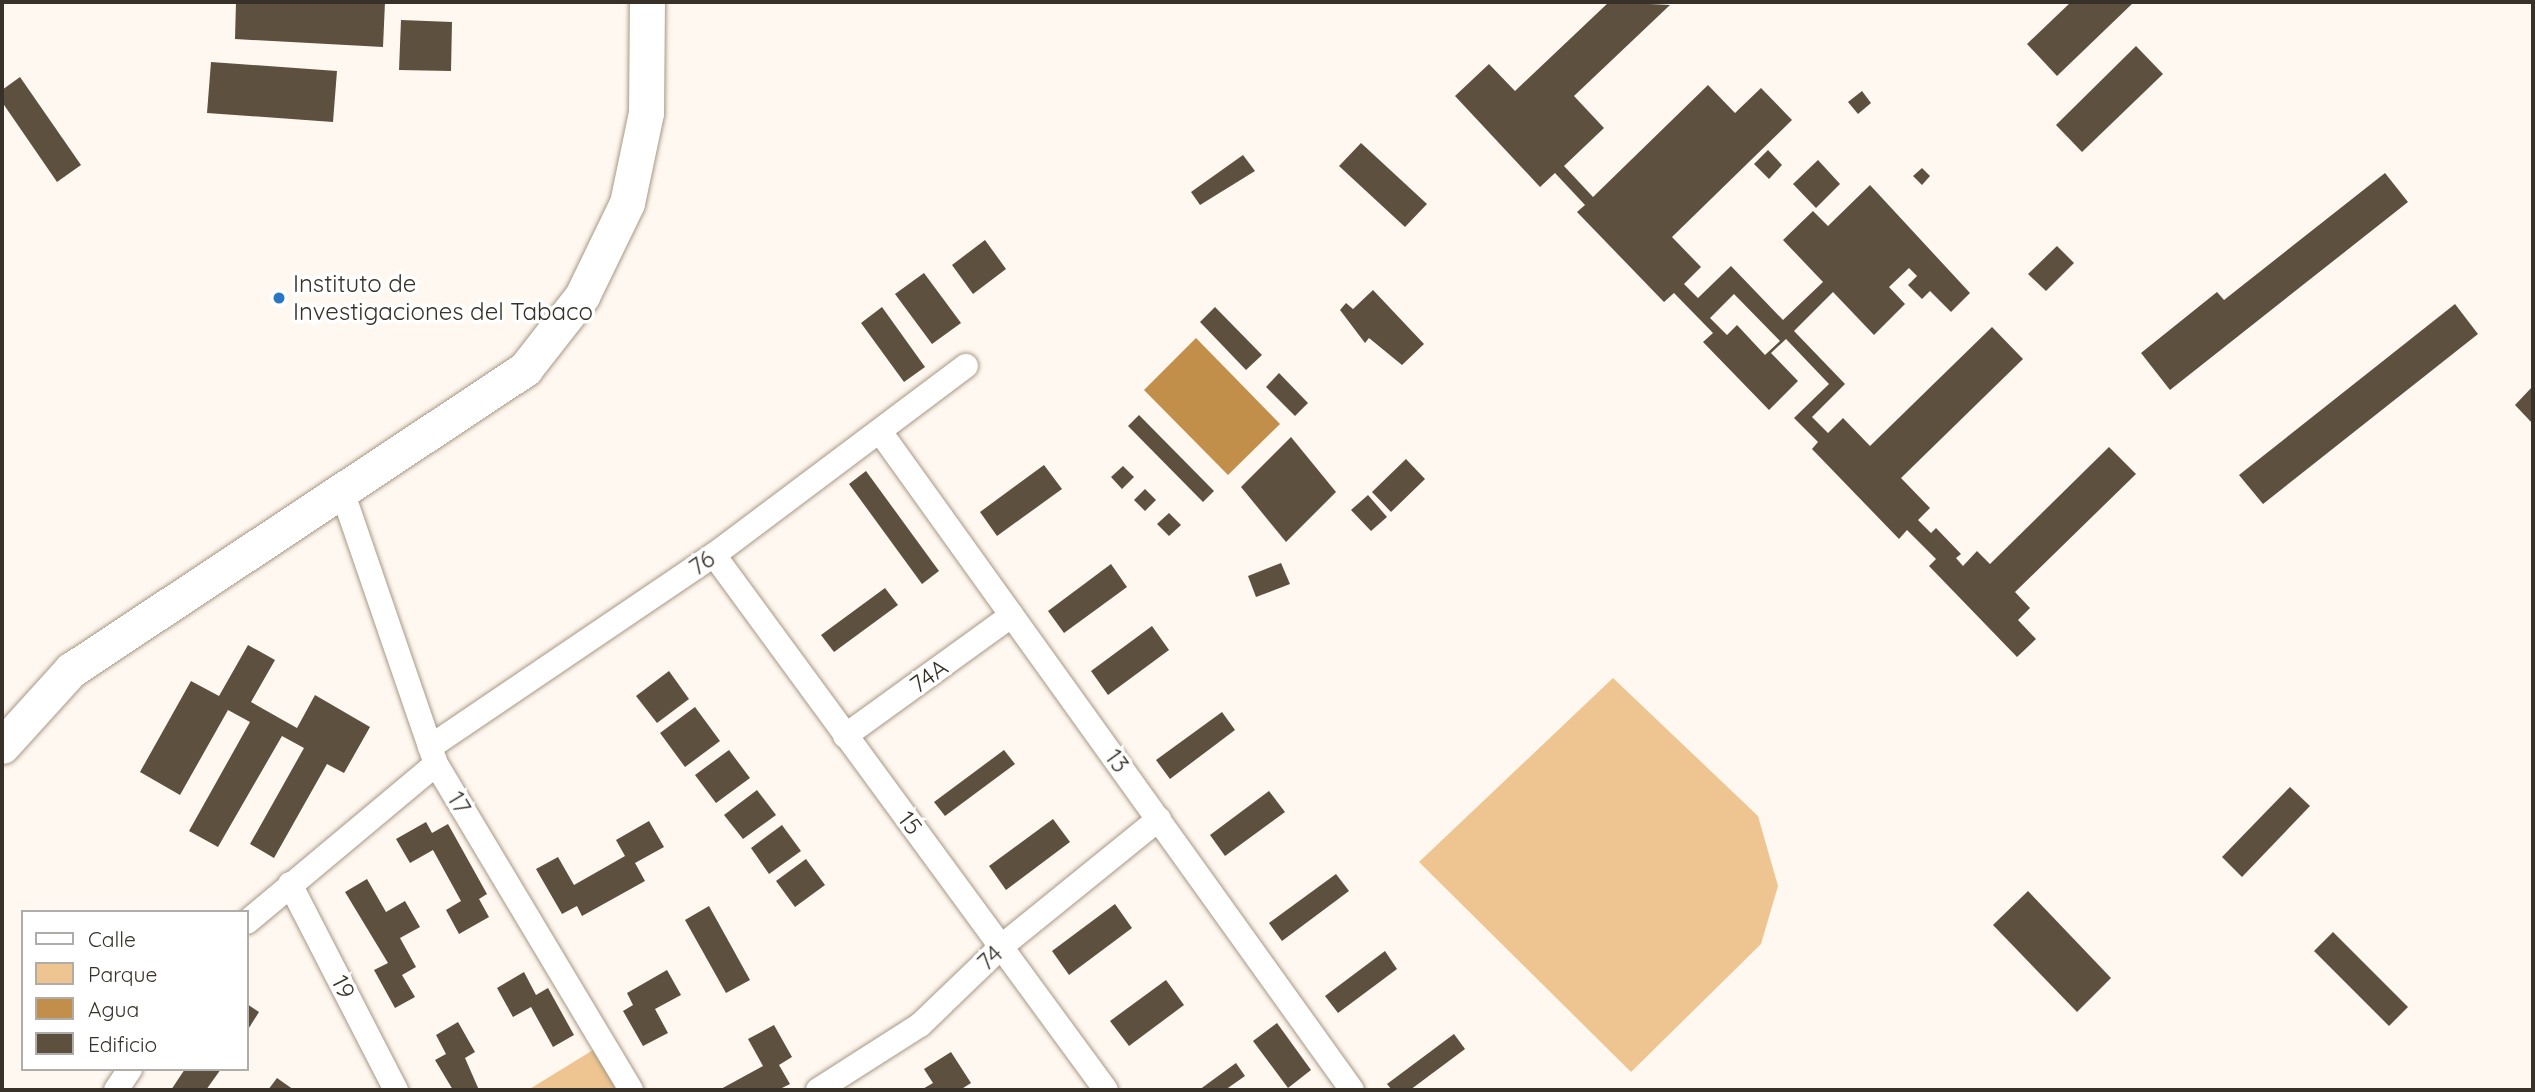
<!DOCTYPE html>
<style>
body{margin:0}
#map{position:relative;width:2535px;height:1092px;overflow:hidden;background:#fff8f0;font-family:Quicksand,sans-serif}
div>[style]{position:absolute}
[style*='--x']{left:calc(var(--x)*1px);top:calc(var(--y)*1px);width:calc(var(--w)*1px);rotate:calc(var(--a)*1deg)}
.green>*{inset:0;background:#eec590}
.water>*{inset:0;background:#c18f49}
.building>*{inset:0;background:#5d503f}
.roads{filter:drop-shadow(0 0 2px #a79885) drop-shadow(0 0 2px #a79885)}
.street>*{height:24px;margin:-12px;padding:0 12px;transform-origin:12px;border-radius:12px;background:#fff}
.secondary>*{height:35px;margin:-17.5px;padding:0 17.5px;transform-origin:17.5px;border-radius:17.5px;background:#fff}
.dots>*{width:19px;height:19px;translate:-50% -50%;box-sizing:border-box;border:4px solid #fff;border-radius:50%}
span{translate:-50% -50%;white-space:nowrap;text-align:center;line-height:1.15;-webkit-text-stroke:7px #fff;paint-order:stroke}
.poi-label{font-size:24px;color:#373129}
.left{translate:0 -50%;text-align:left}
.street-label{font-size:24px;color:#373129}
.frame{position:absolute;inset:0;border:4px solid #373129;pointer-events:none}
.legend{position:absolute;left:21px;top:910px;width:228px;height:161px;box-sizing:border-box;background:#fff;border:2px solid #afada9;margin:0;padding:9px 12px;list-style:none;font-size:21px;color:#373129}
.legend li{display:flex;align-items:center;gap:14px;height:35px}
.legend b{width:35px;border:2px solid #afada9}
</style>
<div id="map">
<div class="green">
<div style="clip-path:polygon(1613px 678px,1758px 816px,1778px 886px,1761px 944px,1631px 1072px,1419px 862px)"></div>
<div style="clip-path:polygon(593px 1050px,617px 1090px,528px 1090px)"></div>
</div>
<div class="water">
<div style="clip-path:polygon(1196px 338px,1280px 424px,1228px 475px,1144px 390px)"></div>
</div>
<div class="building">
<div style="clip-path:polygon(236px 2px,385px 2px,383px 47px,235px 39px)"></div>
<div style="clip-path:polygon(evenodd,1609px 2px,1670px 5px,1574px 96px,1604px 128px,1564px 166px,1593px 197px,1708px 85px,1735px 113px,1761px 88px,1792px 120px,1672px 237px,1701px 267px,1684px 284px,1698px 298px,1731px 266px,1783px 320px,1823px 282px,1783px 240px,1813px 211px,1828px 226px,1870px 185px,1970px 293px,1951px 312px,1930px 291px,1922px 299px,1908px 285px,1917px 276px,1909px 268px,1889px 287px,1905px 304px,1874px 335px,1833px 292px,1794px 331px,1845px 384px,1812px 417px,1828px 433px,1843px 418px,1870px 446px,1992px 327px,2023px 359px,1901px 478px,1930px 508px,1918px 520px,1931px 533px,1936px 528px,1961px 554px,1956px 558px,1963px 566px,1977px 551px,1990px 564px,2109px 447px,2136px 474px,2015px 592px,2030px 608px,2018px 620px,2036px 639px,2017px 657px,1929px 566px,1936px 559px,1907px 530px,1899px 539px,1812px 449px,1818px 442px,1794px 418px,1829px 384px,1786px 339px,1771px 353px,1798px 381px,1769px 410px,1703px 342px,1713px 333px,1674px 293px,1664px 302px,1577px 212px,1585px 205px,1555px 173px,1540px 187px,1455px 96px,1489px 64px,1515px 91px,1609px 2px,1734px 294px,1780px 341px,1765px 355px,1737px 325px,1727px 335px,1710px 318px,1734px 294px)"></div>
<div style="clip-path:polygon(2071px 2px,2134px 2px,2057px 76px,2027px 44px)"></div>
<div style="clip-path:polygon(401px 20px,452px 22px,451px 71px,399px 70px)"></div>
<div style="clip-path:polygon(2136px 46px,2163px 74px,2082px 152px,2056px 125px)"></div>
<div style="clip-path:polygon(211px 62px,337px 71px,333px 122px,207px 113px)"></div>
<div style="clip-path:polygon(20px 77px,81px 165px,57px 182px,2px 102px,2px 90px)"></div>
<div style="clip-path:polygon(1862px 91px,1871px 103px,1858px 114px,1848px 102px)"></div>
<div style="clip-path:polygon(1361px 143px,1427px 204px,1405px 227px,1339px 166px)"></div>
<div style="clip-path:polygon(1768px 150px,1782px 165px,1769px 179px,1754px 164px)"></div>
<div style="clip-path:polygon(1243px 155px,1255px 171px,1200px 205px,1191px 192px)"></div>
<div style="clip-path:polygon(1818px 160px,1840px 184px,1816px 208px,1793px 184px)"></div>
<div style="clip-path:polygon(1922px 168px,1930px 176px,1922px 185px,1913px 176px)"></div>
<div style="clip-path:polygon(2385px 173px,2408px 202px,2170px 390px,2141px 353px,2217px 292px,2224px 300px)"></div>
<div style="clip-path:polygon(985px 240px,1006px 269px,973px 294px,952px 265px)"></div>
<div style="clip-path:polygon(2057px 246px,2074px 263px,2046px 291px,2028px 274px)"></div>
<div style="clip-path:polygon(924px 273px,961px 323px,932px 344px,895px 294px)"></div>
<div style="clip-path:polygon(1373px 290px,1424px 344px,1402px 365px,1369px 338px,1365px 343px,1340px 310px,1346px 303px,1353px 309px)"></div>
<div style="clip-path:polygon(2455px 304px,2478px 334px,2263px 504px,2239px 475px)"></div>
<div style="clip-path:polygon(882px 307px,925px 367px,904px 382px,861px 323px)"></div>
<div style="clip-path:polygon(1215px 307px,1262px 355px,1246px 370px,1200px 322px)"></div>
<div style="clip-path:polygon(1279px 373px,1308px 403px,1295px 416px,1266px 387px)"></div>
<div style="clip-path:polygon(2533px 386px,2533px 424px,2515px 405px)"></div>
<div style="clip-path:polygon(1139px 415px,1214px 491px,1203px 502px,1128px 426px)"></div>
<div style="clip-path:polygon(1291px 437px,1336px 492px,1286px 542px,1241px 487px)"></div>
<div style="clip-path:polygon(1406px 459px,1425px 479px,1391px 512px,1372px 492px)"></div>
<div style="clip-path:polygon(1044px 465px,1062px 489px,997px 536px,980px 512px)"></div>
<div style="clip-path:polygon(1123px 466px,1134px 477px,1122px 489px,1111px 477px)"></div>
<div style="clip-path:polygon(866px 471px,939px 571px,922px 584px,849px 484px)"></div>
<div style="clip-path:polygon(1145px 489px,1156px 500px,1145px 511px,1134px 500px)"></div>
<div style="clip-path:polygon(1368px 495px,1387px 517px,1371px 531px,1351px 510px)"></div>
<div style="clip-path:polygon(1169px 513px,1181px 525px,1169px 536px,1157px 524px)"></div>
<div style="clip-path:polygon(1281px 563px,1290px 584px,1256px 597px,1248px 576px)"></div>
<div style="clip-path:polygon(1111px 564px,1127px 587px,1064px 633px,1048px 611px)"></div>
<div style="clip-path:polygon(885px 588px,898px 605px,834px 652px,821px 635px)"></div>
<div style="clip-path:polygon(1152px 626px,1169px 650px,1108px 695px,1091px 671px)"></div>
<div style="clip-path:polygon(248px 645px,275px 660px,251px 702px,297px 728px,315px 695px,370px 727px,344px 773px,327px 764px,274px 858px,250px 844px,304px 748px,282px 736px,218px 847px,189px 831px,250px 722px,228px 710px,180px 795px,140px 772px,191px 681px,219px 696px)"></div>
<div style="clip-path:polygon(669px 671px,689px 699px,657px 723px,636px 696px)"></div>
<div style="clip-path:polygon(695px 707px,720px 741px,685px 767px,660px 733px)"></div>
<div style="clip-path:polygon(1222px 712px,1235px 730px,1170px 779px,1156px 760px)"></div>
<div style="clip-path:polygon(729px 750px,750px 778px,716px 803px,695px 775px)"></div>
<div style="clip-path:polygon(1004px 750px,1015px 764px,945px 816px,934px 802px)"></div>
<div style="clip-path:polygon(2290px 787px,2310px 806px,2242px 877px,2222px 857px)"></div>
<div style="clip-path:polygon(757px 790px,776px 815px,743px 839px,724px 815px)"></div>
<div style="clip-path:polygon(1269px 791px,1285px 812px,1225px 856px,1210px 835px)"></div>
<div style="clip-path:polygon(1053px 819px,1070px 842px,1006px 890px,989px 866px)"></div>
<div style="clip-path:polygon(649px 821px,664px 847px,635px 863px,645px 881px,582px 916px,577px 906px,562px 914px,536px 869px,558px 857px,574px 885px,625px 856px,616px 840px)"></div>
<div style="clip-path:polygon(426px 822px,432px 833px,448px 824px,487px 894px,479px 899px,489px 917px,459px 934px,446px 910px,461px 901px,433px 850px,410px 863px,396px 839px)"></div>
<div style="clip-path:polygon(782px 825px,801px 851px,769px 874px,751px 848px)"></div>
<div style="clip-path:polygon(806px 859px,825px 885px,795px 907px,776px 881px)"></div>
<div style="clip-path:polygon(1336px 874px,1349px 891px,1282px 941px,1269px 923px)"></div>
<div style="clip-path:polygon(367px 879px,386px 912px,405px 901px,420px 927px,400px 938px,416px 967px,402px 975px,415px 997px,395px 1008px,374px 970px,388px 963px,345px 892px)"></div>
<div style="clip-path:polygon(2028px 891px,2111px 978px,2077px 1012px,1993px 925px)"></div>
<div style="clip-path:polygon(1115px 904px,1132px 928px,1069px 975px,1052px 951px)"></div>
<div style="clip-path:polygon(709px 906px,750px 980px,726px 993px,685px 920px)"></div>
<div style="clip-path:polygon(2333px 932px,2408px 1007px,2389px 1026px,2314px 951px)"></div>
<div style="clip-path:polygon(1385px 951px,1397px 969px,1338px 1013px,1325px 996px)"></div>
<div style="clip-path:polygon(667px 970px,681px 995px,655px 1009px,668px 1033px,643px 1046px,623px 1011px,633px 1005px,627px 993px)"></div>
<div style="clip-path:polygon(524px 972px,536px 995px,548px 988px,574px 1035px,553px 1047px,531px 1007px,513px 1017px,497px 988px)"></div>
<div style="clip-path:polygon(1166px 980px,1184px 1005px,1129px 1046px,1110px 1021px)"></div>
<div style="clip-path:polygon(247px 1004px,259px 1012px,247px 1031px)"></div>
<div style="clip-path:polygon(458px 1022px,475px 1052px,465px 1058px,479px 1090px,453px 1090px,435px 1060px,446px 1054px,436px 1035px)"></div>
<div style="clip-path:polygon(1277px 1023px,1311px 1070px,1288px 1088px,1253px 1041px)"></div>
<div style="clip-path:polygon(774px 1025px,792px 1057px,779px 1065px,790px 1084px,778px 1090px,719px 1090px,763px 1066px,748px 1039px)"></div>
<div style="clip-path:polygon(1454px 1034px,1465px 1049px,1410px 1090px,1392px 1090px,1387px 1084px)"></div>
<div style="clip-path:polygon(951px 1052px,971px 1083px,960px 1090px,921px 1090px,933px 1083px,924px 1069px)"></div>
<div style="clip-path:polygon(1236px 1063px,1245px 1076px,1225px 1090px,1199px 1090px)"></div>
<div style="clip-path:polygon(185px 1069px,221px 1069px,206px 1090px,171px 1090px)"></div>
<div style="clip-path:polygon(277px 1078px,294px 1090px,268px 1090px)"></div>
</div>
<div class="roads">
<div class="street">
<div style="--x:881;--y:433;--w:808;--a:54.36"></div>
<div style="--x:342;--y:491;--w:289;--a:71"></div>
<div style="--x:436;--y:764;--w:380;--a:59.1"></div>
<div style="--x:714;--y:555;--w:663;--a:53.77"></div>
<div style="--x:845;--y:736;--w:206;--a:-35.9"></div>
<div style="--x:430;--y:747;--w:343;--a:-34.1"></div>
<div style="--x:714;--y:555;--w:315;--a:-36.9"></div>
<div style="--x:290;--y:884;--w:232;--a:62.8"></div>
<div style="--x:247;--y:922;--w:246;--a:-39.9"></div>
<div style="--x:116;--y:1090;--w:25;--a:-56"></div>
<div style="--x:818;--y:1090;--w:121;--a:-32.5"></div>
<div style="--x:920;--y:1025;--w:114;--a:-43.9"></div>
<div style="--x:1002;--y:946;--w:202;--a:-39"></div>
</div>
<div class="secondary">
<div style="--x:2;--y:746;--w:103;--a:-47.8"></div>
<div style="--x:71;--y:670;--w:545;--a:-33.54"></div>
<div style="--x:525;--y:369;--w:93;--a:-52"></div>
<div style="--x:582;--y:296;--w:103;--a:-64.2"></div>
<div style="--x:627;--y:203;--w:92;--a:-78.1"></div>
<div style="--x:646;--y:113;--w:111;--a:-89.5"></div>
</div>
</div>
<div class="dots">
<div style="left:279px;top:298px;background:#2c75c5"></div>
</div>
<div class="poi-label">
<span class="left" style="left:293px;top:298px">Instituto de<br>Investigaciones del Tabaco</span>
</div>
<div class="street-label">
<span style="left:702px;top:563px;rotate:-35deg">76</span>
<span style="left:929px;top:676px;rotate:-36deg">74A</span>
<span style="left:1117px;top:761px;rotate:54deg">13</span>
<span style="left:459px;top:803px;rotate:59deg">17</span>
<span style="left:910px;top:823px;rotate:53deg">15</span>
<span style="left:990px;top:958px;rotate:-43deg">74</span>
<span style="left:343px;top:987px;rotate:63deg">19</span>
</div>
<div class="frame"></div>
<ul class="legend">
<li><b style="height:9px;background:#fff"></b>Calle</li>
<li><b style="height:19px;background:#eec590"></b>Parque</li>
<li><b style="height:19px;background:#c18f49"></b>Agua</li>
<li><b style="height:19px;background:#5d503f"></b>Edificio</li>
</ul>
</div>
